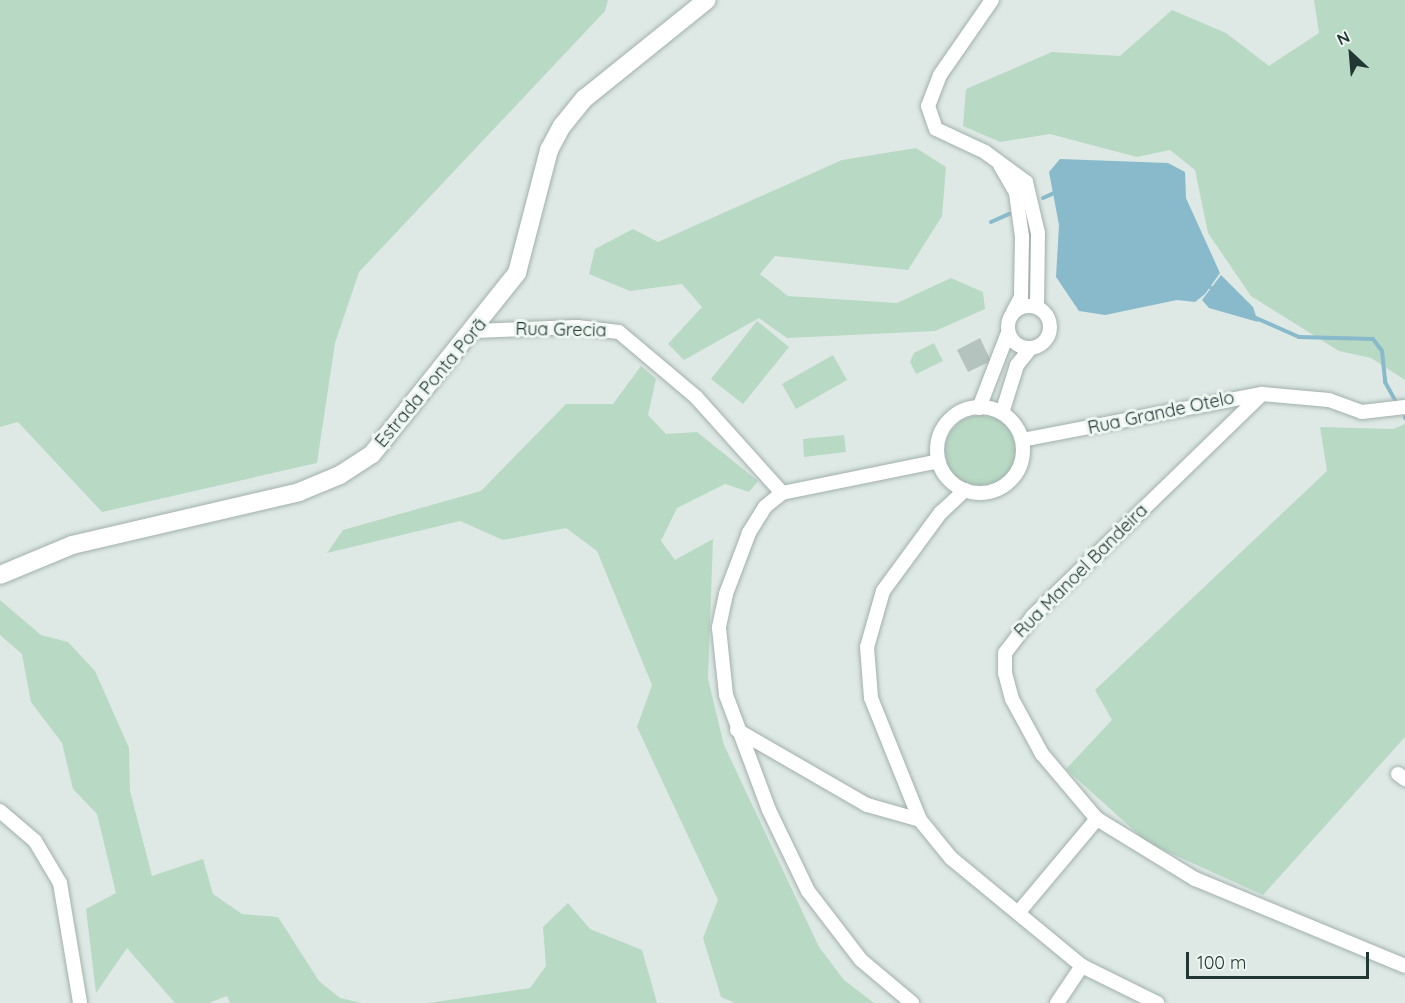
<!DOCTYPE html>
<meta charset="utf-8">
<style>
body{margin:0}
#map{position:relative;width:1405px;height:1003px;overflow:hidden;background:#dee9e5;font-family:Quicksand,sans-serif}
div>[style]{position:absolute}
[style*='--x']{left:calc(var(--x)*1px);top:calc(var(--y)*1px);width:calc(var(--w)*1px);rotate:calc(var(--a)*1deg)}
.green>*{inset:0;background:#b8d9c4}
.round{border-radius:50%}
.water>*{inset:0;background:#89bacb}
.stream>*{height:4px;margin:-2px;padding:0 2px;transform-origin:2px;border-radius:2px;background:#89bacb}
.building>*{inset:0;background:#b4c3be}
.roads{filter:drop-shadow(0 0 2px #a2b0ac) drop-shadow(0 0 2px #a2b0ac)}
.street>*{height:14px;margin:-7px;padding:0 7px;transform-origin:7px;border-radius:7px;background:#fff}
.street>.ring{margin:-7px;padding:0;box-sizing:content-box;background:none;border:14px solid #fff;border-radius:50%}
.secondary>*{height:18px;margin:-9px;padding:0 9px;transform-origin:9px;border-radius:9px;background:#fff}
span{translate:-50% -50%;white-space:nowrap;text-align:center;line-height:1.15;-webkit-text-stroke:6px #eef6f2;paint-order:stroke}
.street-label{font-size:18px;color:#213733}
.north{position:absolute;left:1321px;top:24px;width:60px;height:60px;-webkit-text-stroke:4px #eef6f2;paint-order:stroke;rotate:334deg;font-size:16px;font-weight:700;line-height:24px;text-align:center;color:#213733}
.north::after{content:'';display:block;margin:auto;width:21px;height:27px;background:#213733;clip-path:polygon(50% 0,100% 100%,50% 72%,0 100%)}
.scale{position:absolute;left:1186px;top:952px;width:183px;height:27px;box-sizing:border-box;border:3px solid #213733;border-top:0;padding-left:8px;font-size:18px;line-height:21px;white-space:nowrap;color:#213733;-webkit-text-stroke:4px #eef6f2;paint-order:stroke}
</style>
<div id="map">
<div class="green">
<div style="clip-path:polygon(0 0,608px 0,605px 11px,359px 272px,335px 343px,317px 463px,102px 512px,18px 422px,0 427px)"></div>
<div style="clip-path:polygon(1314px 0,1405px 0,1405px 380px,1371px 358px,1339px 351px,1251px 296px,1208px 233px,1195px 170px,1170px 150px,1137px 157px,1050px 134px,1000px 142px,963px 126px,966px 89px,1052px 52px,1120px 56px,1172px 10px,1226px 33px,1269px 66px,1319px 33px)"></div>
<div style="clip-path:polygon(916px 148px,946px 167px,942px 216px,908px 270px,775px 256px,760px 274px,788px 296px,897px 303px,951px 278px,983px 292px,985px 309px,935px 331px,787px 338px,759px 318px,684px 360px,668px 344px,702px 307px,682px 284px,630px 291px,589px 274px,595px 249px,633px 229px,658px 242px,842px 160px)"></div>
<div style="clip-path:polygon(757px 321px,789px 347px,743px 404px,711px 379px)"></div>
<div style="clip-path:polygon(934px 343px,943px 361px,916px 374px,910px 362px,914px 353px)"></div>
<div style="clip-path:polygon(833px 355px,847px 380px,796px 409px,782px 384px)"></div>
<div style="clip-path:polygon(641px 366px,656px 379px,648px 415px,666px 434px,697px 432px,758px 481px,749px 492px,725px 484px,677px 508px,661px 541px,675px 560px,713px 539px,708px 679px,724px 745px,819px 947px,844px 980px,874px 1003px,735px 1003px,721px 997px,703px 938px,718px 900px,637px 727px,652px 685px,597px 551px,566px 528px,503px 540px,460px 521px,327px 553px,343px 530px,481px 491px,566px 404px,613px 404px)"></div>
<div class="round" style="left:945px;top:415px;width:72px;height:72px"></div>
<div style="clip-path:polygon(1405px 424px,1405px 737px,1263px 895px,1148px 843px,1066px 769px,1112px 720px,1095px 690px,1327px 471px,1320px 427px,1393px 429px)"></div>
<div style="clip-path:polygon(844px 435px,846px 452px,804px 457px,803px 439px)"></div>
<div style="clip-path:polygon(0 600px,41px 635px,68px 642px,95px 671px,129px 748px,130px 791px,152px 876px,203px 859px,213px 894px,242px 914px,278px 917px,319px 981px,340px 998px,362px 1003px,230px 1003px,227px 996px,209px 1003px,175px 1003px,127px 948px,96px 993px,86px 909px,116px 893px,97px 814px,73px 789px,62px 743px,31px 702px,22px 654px,0 635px)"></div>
<div style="clip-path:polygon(568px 903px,590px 929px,642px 950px,657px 1003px,428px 1003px,530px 988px,546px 966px,543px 927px)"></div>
</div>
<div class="water">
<div style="clip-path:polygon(1060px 159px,1168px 163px,1185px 172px,1186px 198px,1220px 273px,1205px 294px,1195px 302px,1177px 300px,1105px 315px,1079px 311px,1056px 277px,1059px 225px,1049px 172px)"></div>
<div style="clip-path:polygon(1221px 275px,1253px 307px,1258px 322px,1209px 308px,1202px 300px)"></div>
</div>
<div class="stream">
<div style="--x:1043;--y:198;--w:12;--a:-24"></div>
<div style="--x:991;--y:222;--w:20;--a:-24"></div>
<div style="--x:1210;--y:287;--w:9;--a:36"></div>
<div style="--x:1256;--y:318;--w:47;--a:23.8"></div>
<div style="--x:1299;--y:337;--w:74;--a:1.5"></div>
<div style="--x:1373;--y:339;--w:15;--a:53"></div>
<div style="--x:1382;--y:351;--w:31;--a:84"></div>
<div style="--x:1385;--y:382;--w:21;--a:61"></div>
<div style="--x:1405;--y:417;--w:1;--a:90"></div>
</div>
<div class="building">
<div style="clip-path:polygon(980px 338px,991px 361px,968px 372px,957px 350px)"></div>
</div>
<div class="roads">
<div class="street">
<div style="--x:992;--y:0;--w:91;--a:124.7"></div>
<div style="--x:940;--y:75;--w:33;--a:111"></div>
<div style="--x:928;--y:106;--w:24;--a:71"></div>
<div style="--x:936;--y:129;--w:54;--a:25.1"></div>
<div style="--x:985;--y:152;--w:51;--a:36.2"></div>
<div style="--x:1026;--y:182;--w:52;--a:76.8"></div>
<div style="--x:1038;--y:233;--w:74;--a:90.8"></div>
<div style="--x:1000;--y:165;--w:32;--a:60"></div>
<div style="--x:1016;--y:193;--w:44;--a:82.2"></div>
<div style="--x:1022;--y:237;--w:60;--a:91"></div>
<div style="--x:1021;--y:297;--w:17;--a:118"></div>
<div class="ring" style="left:1008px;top:306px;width:28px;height:28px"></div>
<div style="--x:474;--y:331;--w:103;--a:-2.2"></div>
<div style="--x:577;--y:327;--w:42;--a:6.8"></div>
<div style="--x:619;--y:332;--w:101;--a:40.2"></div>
<div style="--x:696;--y:397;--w:129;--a:48.1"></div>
<div style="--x:782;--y:493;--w:160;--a:-11.5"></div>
<div style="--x:1262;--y:394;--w:319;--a:135.9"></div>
<div style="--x:1033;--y:616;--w:46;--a:127.1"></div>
<div style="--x:1005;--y:653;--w:20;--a:90"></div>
<div style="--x:1005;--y:673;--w:27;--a:75"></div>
<div style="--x:1012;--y:699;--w:63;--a:61.4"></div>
<div style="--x:1042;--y:754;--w:85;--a:49.8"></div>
<div style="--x:1097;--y:819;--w:115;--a:31.5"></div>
<div style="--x:1195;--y:879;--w:227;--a:22.5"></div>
<div class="ring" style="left:937px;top:407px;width:72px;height:72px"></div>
<div style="--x:979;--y:408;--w:80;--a:-68.9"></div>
<div style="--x:1002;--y:413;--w:50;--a:-72.6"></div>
<div style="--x:1017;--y:365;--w:22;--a:-51"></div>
<div style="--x:1022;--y:440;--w:244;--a:-10.9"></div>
<div style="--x:1262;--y:394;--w:67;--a:5.1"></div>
<div style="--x:1329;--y:400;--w:35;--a:20"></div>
<div style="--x:1362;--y:412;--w:43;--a:-6.6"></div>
<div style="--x:965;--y:490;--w:33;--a:137"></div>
<div style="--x:941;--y:512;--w:98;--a:126.3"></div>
<div style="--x:883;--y:591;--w:58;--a:105.9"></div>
<div style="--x:867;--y:647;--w:51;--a:85.5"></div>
<div style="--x:871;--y:698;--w:131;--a:68.1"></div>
<div style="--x:920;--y:820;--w:49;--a:50.8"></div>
<div style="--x:951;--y:858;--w:170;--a:39.5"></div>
<div style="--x:1082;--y:966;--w:84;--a:26.3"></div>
<div style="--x:782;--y:493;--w:22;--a:141"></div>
<div style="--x:765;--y:507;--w:31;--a:122"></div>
<div style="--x:749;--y:533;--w:65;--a:110.7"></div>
<div style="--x:726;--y:594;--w:35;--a:102"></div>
<div style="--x:719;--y:628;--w:67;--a:84"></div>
<div style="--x:726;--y:695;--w:123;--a:69.5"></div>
<div style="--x:769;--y:810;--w:90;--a:64.3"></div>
<div style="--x:808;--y:891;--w:87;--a:52.5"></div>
<div style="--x:861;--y:960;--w:67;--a:40.1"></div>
<div style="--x:737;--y:730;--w:150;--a:30"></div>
<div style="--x:867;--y:805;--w:55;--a:15.8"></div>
<div style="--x:1398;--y:774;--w:9;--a:36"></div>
<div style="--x:0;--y:811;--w:46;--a:40.6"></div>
<div style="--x:35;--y:841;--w:49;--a:59.2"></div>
<div style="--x:60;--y:883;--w:122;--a:80.5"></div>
<div style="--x:1018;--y:913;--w:123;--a:-50"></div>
<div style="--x:1057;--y:1003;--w:45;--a:-56"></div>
</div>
<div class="secondary">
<div style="--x:0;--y:575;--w:78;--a:-22.6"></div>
<div style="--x:72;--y:545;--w:233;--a:-13.1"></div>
<div style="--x:299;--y:492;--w:44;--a:-22.5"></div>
<div style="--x:340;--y:475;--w:38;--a:-33"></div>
<div style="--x:372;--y:454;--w:232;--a:-51.3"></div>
<div style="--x:517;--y:273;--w:127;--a:-75.4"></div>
<div style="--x:549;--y:150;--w:27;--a:-62"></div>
<div style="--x:562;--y:126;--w:36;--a:-51"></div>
<div style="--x:585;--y:98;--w:156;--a:-38.8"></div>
</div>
</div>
<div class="street-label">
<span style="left:561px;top:330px;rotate:1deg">Rua Grecia</span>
<span style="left:431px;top:383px;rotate:-50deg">Estrada Ponta Porã</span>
<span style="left:1161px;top:413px;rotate:-12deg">Rua Grande Otelo</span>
<span style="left:1081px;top:571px;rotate:-45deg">Rua Manoel Bandeira</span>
</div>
<div class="north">N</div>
<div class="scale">100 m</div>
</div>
